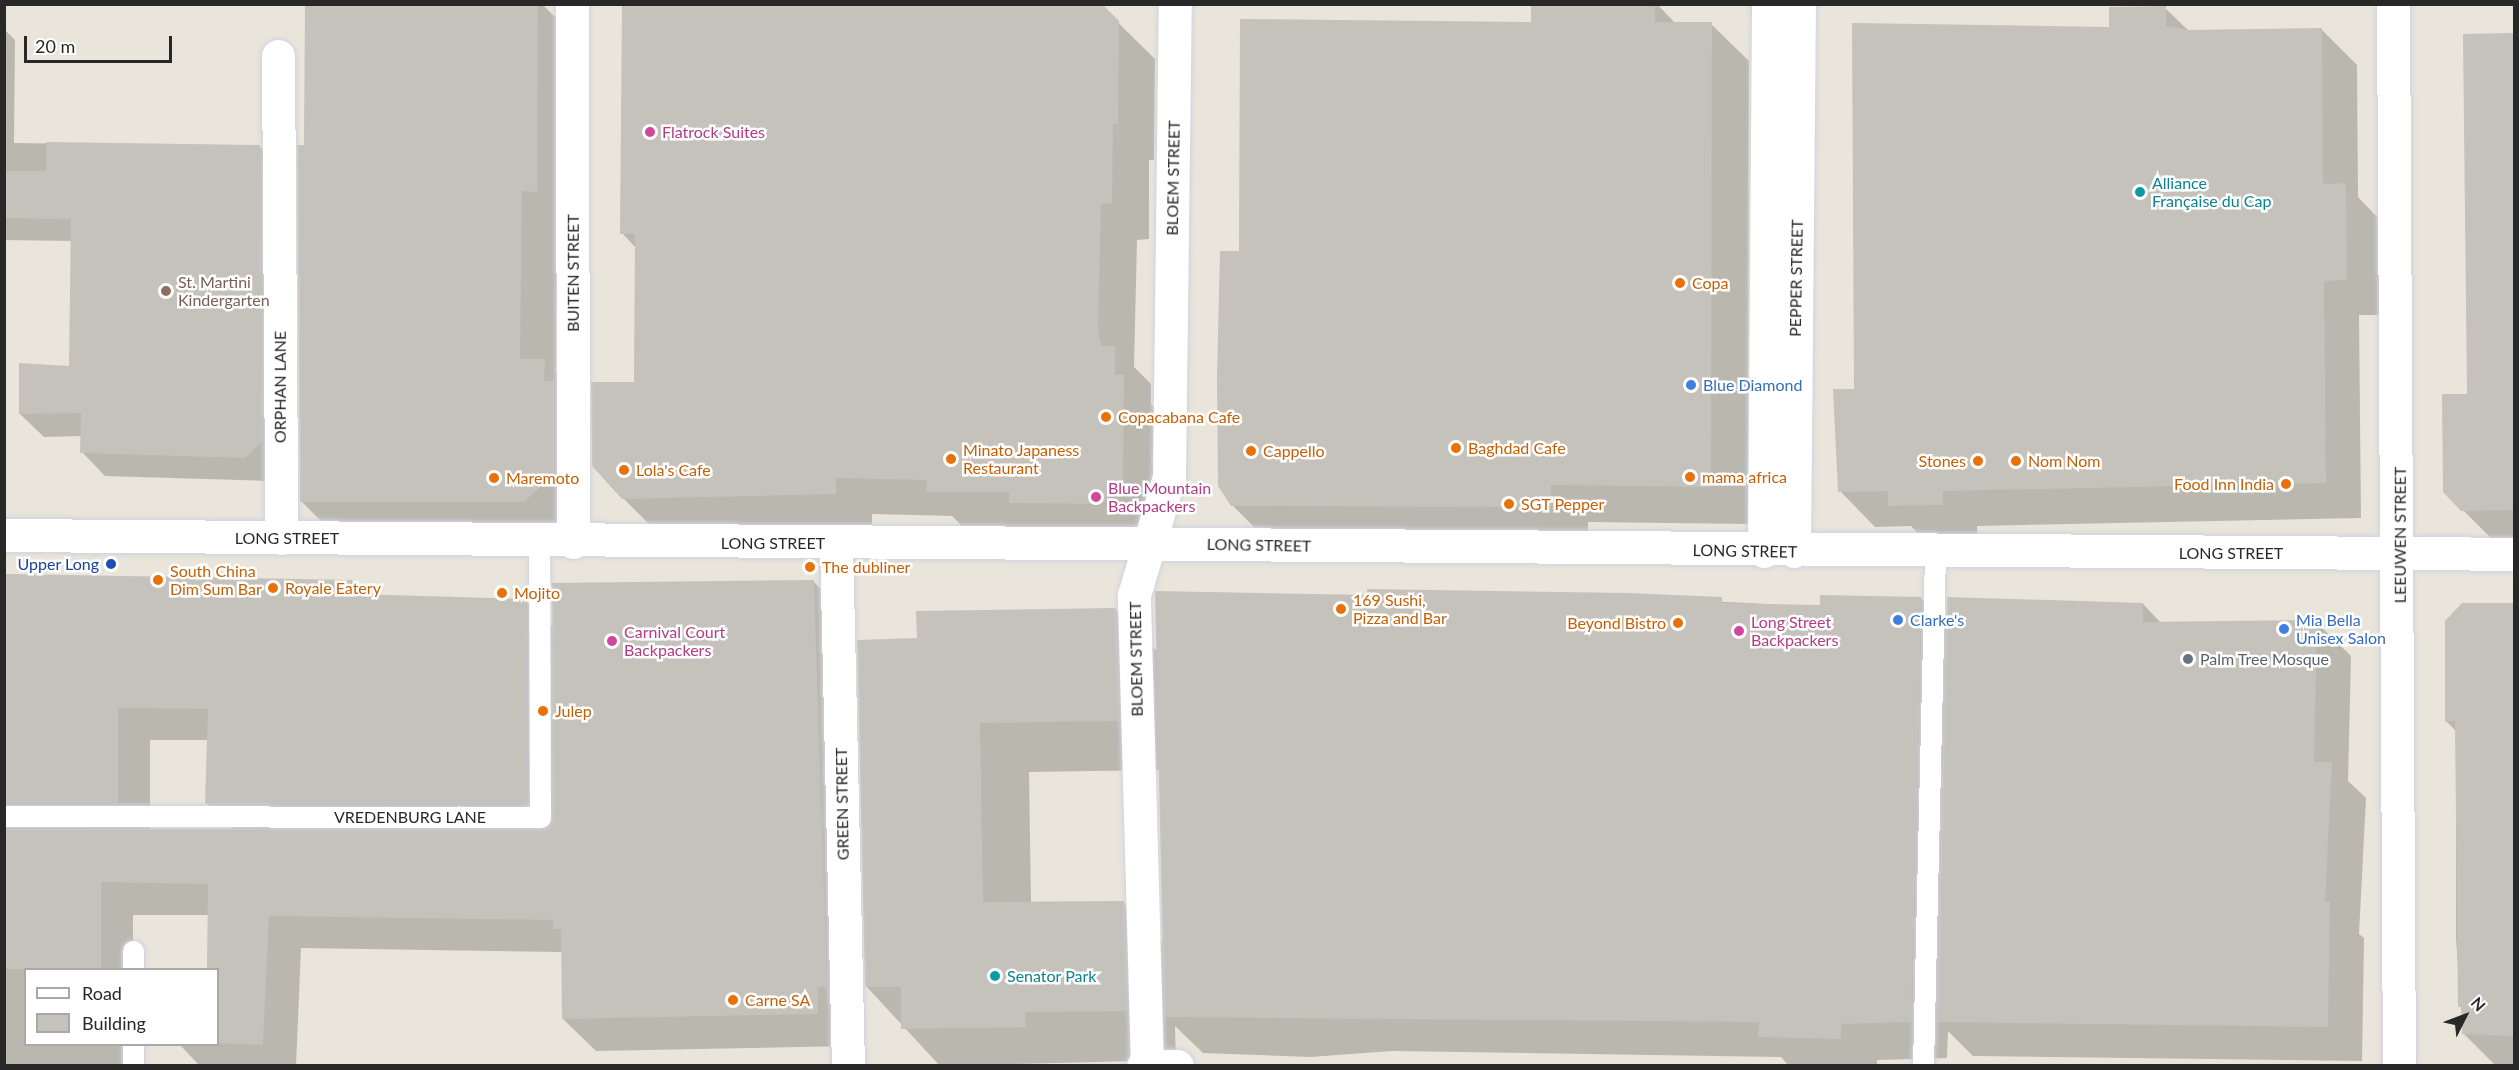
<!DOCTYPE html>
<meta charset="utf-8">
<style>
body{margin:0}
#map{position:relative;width:2519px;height:1070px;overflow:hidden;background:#e9e5db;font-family:Lato,sans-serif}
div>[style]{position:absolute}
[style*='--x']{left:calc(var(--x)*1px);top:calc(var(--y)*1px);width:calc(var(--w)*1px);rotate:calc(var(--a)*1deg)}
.shadow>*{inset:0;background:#0003}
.building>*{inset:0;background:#c5c1bb}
.roads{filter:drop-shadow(0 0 2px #d1d2e0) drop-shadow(0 0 2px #d1d2e0)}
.service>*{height:21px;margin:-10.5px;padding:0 10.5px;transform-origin:10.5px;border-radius:10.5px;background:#fff}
.minor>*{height:33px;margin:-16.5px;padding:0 16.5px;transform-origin:16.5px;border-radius:16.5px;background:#fff}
.tertiary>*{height:33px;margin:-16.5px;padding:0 16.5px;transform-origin:16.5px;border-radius:16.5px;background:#fff}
.dots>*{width:16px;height:16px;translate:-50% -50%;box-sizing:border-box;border:3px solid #fff;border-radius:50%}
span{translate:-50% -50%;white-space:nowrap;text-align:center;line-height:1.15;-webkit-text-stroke:5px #fff;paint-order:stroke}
.hotel-label{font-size:16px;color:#b23c85}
.left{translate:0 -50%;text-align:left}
.street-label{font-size:16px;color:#282828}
.culture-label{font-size:16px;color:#0d838f}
.education-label{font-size:16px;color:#785e54}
.food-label{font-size:16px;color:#c56008}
.right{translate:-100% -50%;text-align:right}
.shop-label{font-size:16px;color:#366cbe}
.transit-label{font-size:16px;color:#164399}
.worship-label{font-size:16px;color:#5b616d}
.frame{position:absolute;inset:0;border:6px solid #282828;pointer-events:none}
.legend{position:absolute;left:24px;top:968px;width:195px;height:78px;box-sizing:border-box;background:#fff;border:2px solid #a9a9a9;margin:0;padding:8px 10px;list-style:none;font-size:18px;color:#282828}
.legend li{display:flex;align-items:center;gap:12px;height:30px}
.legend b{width:30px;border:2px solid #a9a9a9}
.north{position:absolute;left:2435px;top:986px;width:60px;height:60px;-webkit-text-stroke:4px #fff;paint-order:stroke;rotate:48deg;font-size:16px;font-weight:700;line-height:24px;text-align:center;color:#282828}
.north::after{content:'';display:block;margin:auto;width:21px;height:27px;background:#282828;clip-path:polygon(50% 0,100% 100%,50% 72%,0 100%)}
.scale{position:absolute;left:24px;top:36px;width:148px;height:27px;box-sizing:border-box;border:3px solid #282828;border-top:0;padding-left:8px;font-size:18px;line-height:21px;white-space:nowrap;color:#282828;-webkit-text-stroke:4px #fff;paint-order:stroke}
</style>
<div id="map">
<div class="shadow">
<div style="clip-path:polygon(306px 4px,542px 4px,573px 35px,557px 226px,556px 372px,580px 397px,560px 537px,337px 537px,301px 501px)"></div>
<div style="clip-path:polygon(1099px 4px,1155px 59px,1154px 160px,1149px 160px,1149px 239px,1137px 240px,1134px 367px,1151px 384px,1151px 404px,1160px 413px,1159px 520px,1137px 540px,964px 528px,952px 516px,872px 514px,872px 530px,660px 535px,623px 498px,635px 384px,636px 248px,622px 233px)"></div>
<div style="clip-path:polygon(1533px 4px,1657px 4px,1676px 24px,1711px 24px,1749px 61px,1748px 524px,1588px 522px,1588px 544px,1270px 543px,1232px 505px,1241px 253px,1533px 24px)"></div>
<div style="clip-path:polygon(2165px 8px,2189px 31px,2321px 29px,2357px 65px,2358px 197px,2381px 221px,2382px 315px,2359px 315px,2361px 518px,1977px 526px,1978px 540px,1925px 541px,1911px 526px,1875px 527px,1840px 491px,1855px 391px,2111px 29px)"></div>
<div style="clip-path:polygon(4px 29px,15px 40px,14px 143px,259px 146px,282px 169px,269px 481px,105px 476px,82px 452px,82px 436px,44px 437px,20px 414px,71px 368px,73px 241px,4px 240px)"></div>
<div style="clip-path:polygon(2465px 35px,2514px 35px,2514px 549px,2502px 549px,2463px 510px,2469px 395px)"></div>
<div style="clip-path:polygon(evenodd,4px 575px,352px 581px,366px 596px,526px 601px,554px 628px,814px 582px,846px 615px,850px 1046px,596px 1051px,563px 1019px,563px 952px,301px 948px,296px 1066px,200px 1066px,179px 1044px,218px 1044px,218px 970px,188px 970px,208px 969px,209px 915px,133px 915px,133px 970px,26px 970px,26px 1044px,133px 1044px,133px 1066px,4px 1066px,4px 575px,150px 740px,208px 740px,207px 803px,234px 831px,150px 831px,150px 740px)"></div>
<div style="clip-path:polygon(evenodd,1532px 592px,1821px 607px,1921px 598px,1948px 625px,2143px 604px,2161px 623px,2316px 622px,2351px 656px,2348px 781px,2366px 798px,2359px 934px,2364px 938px,2362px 1061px,1973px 1056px,1948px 1031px,1947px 1058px,1877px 1060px,1877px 1066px,1789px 1066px,1781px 1057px,1392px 1051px,1310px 1057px,1203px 1053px,1175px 1026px,1176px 1060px,940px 1066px,866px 986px,919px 640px,1115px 609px,1158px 652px,1369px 597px,1532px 592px,1160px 770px,1164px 944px,1123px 902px,1031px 903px,1029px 772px,1160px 770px)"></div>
<div style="clip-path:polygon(2462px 605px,2514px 605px,2514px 1066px,2496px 1066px,2463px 1033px,2456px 939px,2456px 731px,2446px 721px)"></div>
</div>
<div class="building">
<div style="clip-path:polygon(305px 4px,538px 4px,537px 192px,522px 191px,520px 359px,545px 359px,544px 381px,554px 381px,554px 474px,524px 502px,300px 502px,297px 145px,304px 145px)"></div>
<div style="clip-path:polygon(622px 4px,1102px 4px,1119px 21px,1118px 124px,1113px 124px,1112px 203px,1101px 204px,1098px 332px,1102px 346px,1115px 346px,1115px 375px,1124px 375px,1123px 483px,1101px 504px,1009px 503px,1009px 492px,926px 492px,927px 480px,836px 478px,836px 494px,622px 499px,592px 466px,591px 382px,634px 382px,635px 234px,620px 234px)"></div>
<div style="clip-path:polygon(1531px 4px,1655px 4px,1655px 22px,1712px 22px,1711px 487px,1551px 485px,1551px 507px,1231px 506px,1218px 486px,1217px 377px,1220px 251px,1239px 251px,1240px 19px,1531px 22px)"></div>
<div style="clip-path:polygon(2166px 6px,2166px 26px,2189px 30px,2322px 28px,2323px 184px,2346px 183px,2347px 280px,2324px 281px,2326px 483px,1943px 491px,1943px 505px,1888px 506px,1888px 491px,1838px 492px,1833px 389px,1854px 389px,1852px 23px,2109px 27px,2109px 7px)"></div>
<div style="clip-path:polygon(2514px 33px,2514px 510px,2461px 511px,2443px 492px,2442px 394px,2467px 394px,2463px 34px)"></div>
<div style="clip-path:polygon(46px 142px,260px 145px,262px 442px,245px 458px,80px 453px,81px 413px,19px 414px,19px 363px,69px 366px,71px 219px,4px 218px,4px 171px,46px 171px)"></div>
<div style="clip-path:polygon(4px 574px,352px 580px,352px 594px,526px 599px,527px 804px,205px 804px,208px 709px,118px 708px,118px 803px,4px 803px)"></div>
<div style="clip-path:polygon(814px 580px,827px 987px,818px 987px,818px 1014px,562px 1019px,561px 929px,553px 929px,553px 920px,269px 916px,263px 1045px,218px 1043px,218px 969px,207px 969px,208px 884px,101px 882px,101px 969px,4px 969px,4px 829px,546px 828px,553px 817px,552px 583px)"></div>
<div style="clip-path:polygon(1367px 589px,1627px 593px,1722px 597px,1722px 603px,1820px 605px,1820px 595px,1921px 597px,1911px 1022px,1841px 1024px,1841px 1039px,1758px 1037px,1759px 1022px,1164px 1017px,1155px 591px,1367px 595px)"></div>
<div style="clip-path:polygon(1947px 597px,2143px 603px,2143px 622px,2317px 620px,2314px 762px,2332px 762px,2325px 902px,2330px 902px,2328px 1027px,1937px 1022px)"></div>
<div style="clip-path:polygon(2462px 603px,2514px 603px,2514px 1036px,2462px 1034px,2462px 1007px,2458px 1007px,2455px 721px,2445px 722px,2445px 621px)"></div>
<div style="clip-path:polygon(1116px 608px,1119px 721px,980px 723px,983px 902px,1124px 901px,1127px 1011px,1025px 1012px,1026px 1027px,901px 1029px,901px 987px,865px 987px,857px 640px,917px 638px,916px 611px)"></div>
</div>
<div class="roads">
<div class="service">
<div style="--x:4;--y:816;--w:536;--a:0.11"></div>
<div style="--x:540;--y:817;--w:275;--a:-90.2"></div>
<div style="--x:133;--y:970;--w:19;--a:-90"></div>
<div style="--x:133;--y:1066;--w:22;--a:-90"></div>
<div style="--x:1923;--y:1066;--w:514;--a:-88.66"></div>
</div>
<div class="minor">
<div style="--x:572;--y:4;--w:538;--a:89.89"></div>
<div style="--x:2393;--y:4;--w:1062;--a:89.68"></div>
<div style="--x:278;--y:56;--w:482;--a:89.6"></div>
<div style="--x:836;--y:543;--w:523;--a:88.69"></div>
<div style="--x:1764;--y:551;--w:547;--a:-89.58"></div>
<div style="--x:1794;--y:551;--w:547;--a:-89.48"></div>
<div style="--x:1143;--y:1066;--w:34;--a:0"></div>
<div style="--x:1147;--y:1066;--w:471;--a:-91.6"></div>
<div style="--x:1134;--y:595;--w:123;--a:-73.5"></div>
<div style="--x:1169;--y:477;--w:473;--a:-89.3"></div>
</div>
<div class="tertiary">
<div style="--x:4;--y:535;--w:2510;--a:0.43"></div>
</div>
</div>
<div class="dots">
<div style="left:650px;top:132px;background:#d1479c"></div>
<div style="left:2140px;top:192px;background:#0f9aa8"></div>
<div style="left:1680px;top:283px;background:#e8710a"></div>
<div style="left:166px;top:291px;background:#8d6e63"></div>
<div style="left:1691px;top:385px;background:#3f7fe0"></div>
<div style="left:1106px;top:417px;background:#e8710a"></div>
<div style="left:1456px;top:448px;background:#e8710a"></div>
<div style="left:1251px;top:451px;background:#e8710a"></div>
<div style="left:951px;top:459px;background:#e8710a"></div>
<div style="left:1978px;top:461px;background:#e8710a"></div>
<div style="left:2016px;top:461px;background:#e8710a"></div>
<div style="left:624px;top:470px;background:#e8710a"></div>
<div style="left:1690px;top:477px;background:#e8710a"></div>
<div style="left:494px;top:478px;background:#e8710a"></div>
<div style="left:2286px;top:484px;background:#e8710a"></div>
<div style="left:1096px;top:497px;background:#d1479c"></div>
<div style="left:1509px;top:504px;background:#e8710a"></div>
<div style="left:111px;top:564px;background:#1a4fb4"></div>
<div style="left:810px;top:567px;background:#e8710a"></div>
<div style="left:158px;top:580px;background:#e8710a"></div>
<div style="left:273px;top:588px;background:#e8710a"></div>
<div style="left:502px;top:593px;background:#e8710a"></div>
<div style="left:1341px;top:609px;background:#e8710a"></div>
<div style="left:1898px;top:620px;background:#3f7fe0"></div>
<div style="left:1678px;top:623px;background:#e8710a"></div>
<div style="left:2284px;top:629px;background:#3f7fe0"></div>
<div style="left:1739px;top:631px;background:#d1479c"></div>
<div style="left:612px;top:641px;background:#d1479c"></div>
<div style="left:2188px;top:659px;background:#6b7280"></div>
<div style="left:543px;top:711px;background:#e8710a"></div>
<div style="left:995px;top:976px;background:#0f9aa8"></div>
<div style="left:733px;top:1000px;background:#e8710a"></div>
</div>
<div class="hotel-label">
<span class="left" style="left:662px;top:132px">Flatrock Suites</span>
<span class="left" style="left:1108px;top:497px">Blue Mountain<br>Backpackers</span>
<span class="left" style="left:1751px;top:631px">Long Street<br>Backpackers</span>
<span class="left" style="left:624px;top:641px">Carnival Court<br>Backpackers</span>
</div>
<div class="street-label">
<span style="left:1173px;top:178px;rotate:-89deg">BLOEM STREET</span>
<span style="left:573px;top:273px;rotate:-90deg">BUITEN STREET</span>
<span style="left:1796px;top:278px;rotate:-89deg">PEPPER STREET</span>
<span style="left:280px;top:387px;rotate:-90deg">ORPHAN LANE</span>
<span style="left:2400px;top:535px;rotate:-90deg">LEEUWEN STREET</span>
<span style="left:287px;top:538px">LONG STREET</span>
<span style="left:773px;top:543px">LONG STREET</span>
<span style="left:1259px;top:545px;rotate:1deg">LONG STREET</span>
<span style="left:1745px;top:551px;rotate:1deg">LONG STREET</span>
<span style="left:2231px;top:553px">LONG STREET</span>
<span style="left:1136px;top:659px;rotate:-91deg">BLOEM STREET</span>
<span style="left:842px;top:804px;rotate:-91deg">GREEN STREET</span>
<span style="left:410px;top:817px">VREDENBURG LANE</span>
</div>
<div class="culture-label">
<span class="left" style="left:2152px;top:192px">Alliance<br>Française du Cap</span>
<span class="left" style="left:1007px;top:976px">Senator Park</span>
</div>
<div class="education-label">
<span class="left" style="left:178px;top:291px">St. Martini<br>Kindergarten</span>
</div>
<div class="food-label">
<span class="left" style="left:1692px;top:283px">Copa</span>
<span class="left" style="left:1118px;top:417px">Copacabana Cafe</span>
<span class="left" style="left:1468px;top:448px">Baghdad Cafe</span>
<span class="left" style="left:963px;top:459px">Minato Japaness<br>Restaurant</span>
<span class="left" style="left:1263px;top:451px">Cappello</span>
<span class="right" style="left:1966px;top:461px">Stones</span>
<span class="left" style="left:2028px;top:461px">Nom Nom</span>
<span class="left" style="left:636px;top:470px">Lola's Cafe</span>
<span class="left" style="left:1702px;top:477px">mama africa</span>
<span class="left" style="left:506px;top:478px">Maremoto</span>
<span class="right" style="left:2274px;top:484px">Food Inn India</span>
<span class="left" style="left:1521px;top:504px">SGT Pepper</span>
<span class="left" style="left:822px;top:567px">The dubliner</span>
<span class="left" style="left:170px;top:580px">South China<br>Dim Sum Bar</span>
<span class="left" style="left:285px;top:588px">Royale Eatery</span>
<span class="left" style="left:514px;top:593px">Mojito</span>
<span class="left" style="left:1353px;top:609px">169 Sushi,<br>Pizza and Bar</span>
<span class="right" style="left:1666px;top:623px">Beyond Bistro</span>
<span class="left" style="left:555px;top:711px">Julep</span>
<span class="left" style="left:745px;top:1000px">Carne SA</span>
</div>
<div class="shop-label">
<span class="left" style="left:1703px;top:385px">Blue Diamond</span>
<span class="left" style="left:1910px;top:620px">Clarke's</span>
<span class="left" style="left:2296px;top:629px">Mia Bella<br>Unisex Salon</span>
</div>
<div class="transit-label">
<span class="right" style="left:99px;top:564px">Upper Long</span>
</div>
<div class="worship-label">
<span class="left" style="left:2200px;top:659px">Palm Tree Mosque</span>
</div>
<div class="frame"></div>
<ul class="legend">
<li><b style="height:8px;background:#fff"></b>Road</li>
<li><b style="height:16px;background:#c5c1bb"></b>Building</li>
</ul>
<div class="north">N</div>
<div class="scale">20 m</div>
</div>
